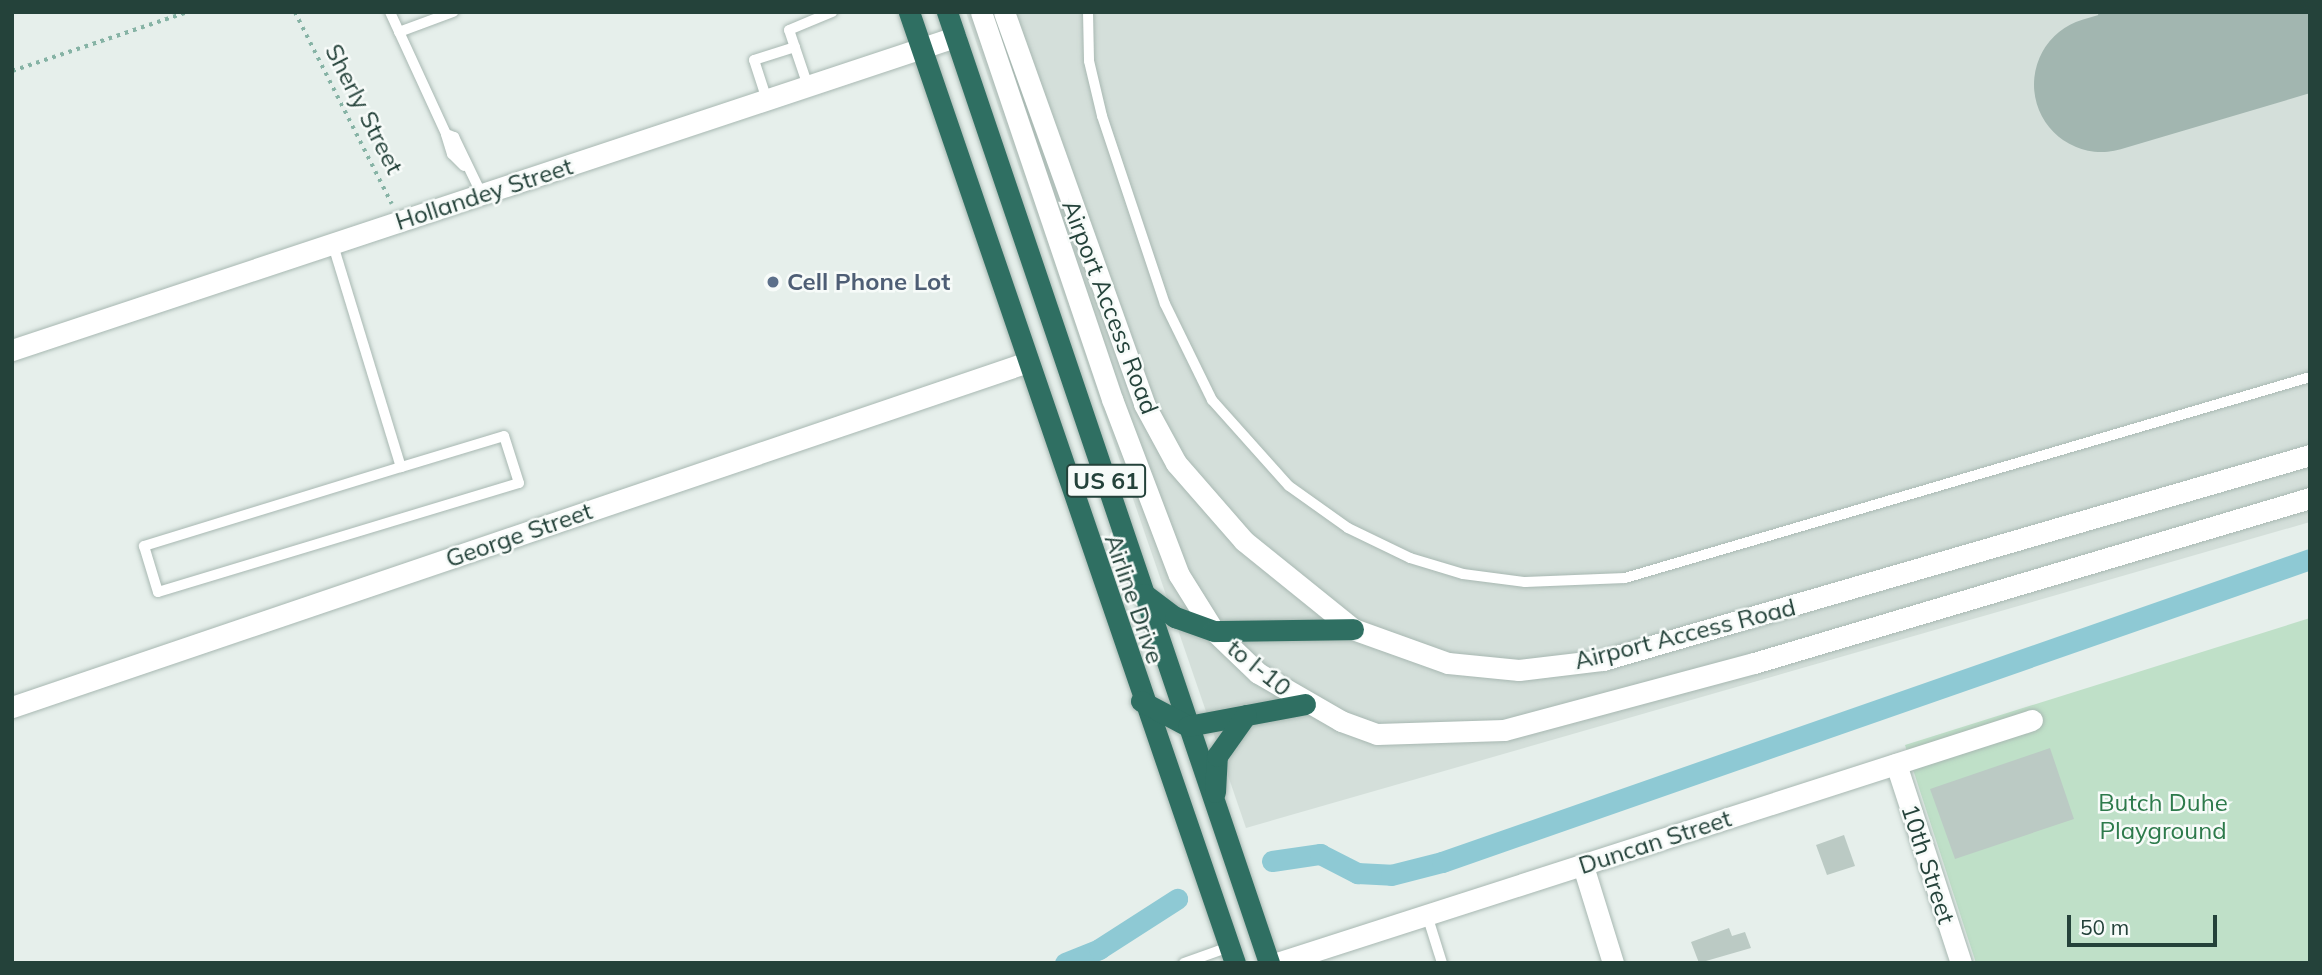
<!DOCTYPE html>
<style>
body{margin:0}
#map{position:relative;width:2322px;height:975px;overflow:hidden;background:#e6efeb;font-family:Mulish,sans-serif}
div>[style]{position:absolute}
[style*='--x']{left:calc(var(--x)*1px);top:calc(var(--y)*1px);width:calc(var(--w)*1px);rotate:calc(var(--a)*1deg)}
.built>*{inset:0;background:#d4dfda}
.green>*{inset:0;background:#bfe0c8}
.canal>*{height:21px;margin:-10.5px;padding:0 10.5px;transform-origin:10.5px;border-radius:10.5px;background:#8ec9d4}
.taxiway>*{height:54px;margin:-27px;padding:0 27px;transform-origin:27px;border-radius:27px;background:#a2b6b0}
.runway>*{height:135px;margin:-67.5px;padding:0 67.5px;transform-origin:67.5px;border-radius:67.5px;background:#a2b6b0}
.building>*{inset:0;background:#bbcac4}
.path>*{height:3.5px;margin-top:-1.75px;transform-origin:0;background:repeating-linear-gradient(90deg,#86b3a5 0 3.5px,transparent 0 8.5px)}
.roads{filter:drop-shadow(0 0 2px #a8b8b2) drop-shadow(0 0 2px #a8b8b2)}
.lane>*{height:10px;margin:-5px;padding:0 5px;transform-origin:5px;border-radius:5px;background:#fff}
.street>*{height:21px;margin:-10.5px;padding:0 10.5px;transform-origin:10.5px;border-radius:10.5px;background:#fff}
.secondary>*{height:21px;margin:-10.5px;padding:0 10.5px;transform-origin:10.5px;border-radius:10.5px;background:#fff}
.highway>*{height:21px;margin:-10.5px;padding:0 10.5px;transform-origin:10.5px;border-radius:10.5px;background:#2f6f62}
.dots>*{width:19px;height:19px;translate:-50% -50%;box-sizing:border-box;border:4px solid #f7fbf9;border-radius:50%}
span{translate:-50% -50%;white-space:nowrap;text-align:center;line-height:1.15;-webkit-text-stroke:5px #f7fbf9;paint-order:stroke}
.shield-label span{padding:2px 5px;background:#f7fbf9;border:2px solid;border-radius:5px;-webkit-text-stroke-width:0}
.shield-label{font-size:23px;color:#24423a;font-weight:700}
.street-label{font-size:24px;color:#24423a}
.service-label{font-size:24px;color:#4e5e75;font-weight:700}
.left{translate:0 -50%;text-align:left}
.park-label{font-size:24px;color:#2d7a4b}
.frame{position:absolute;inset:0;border:14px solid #24423a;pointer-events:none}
.scale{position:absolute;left:2067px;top:915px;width:150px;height:32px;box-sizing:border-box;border:4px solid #24423a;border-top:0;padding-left:9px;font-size:21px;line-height:24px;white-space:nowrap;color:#24423a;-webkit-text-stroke:5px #f7fbf9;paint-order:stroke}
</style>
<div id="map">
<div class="built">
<div style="clip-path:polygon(966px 12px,2310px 12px,2310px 522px,1246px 828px)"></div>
</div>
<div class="green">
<div style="clip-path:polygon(2310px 618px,2310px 963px,1976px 963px,1905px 745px)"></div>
</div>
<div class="canal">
<div style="--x:1272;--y:861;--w:49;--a:-8.3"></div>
<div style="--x:1320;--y:854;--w:42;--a:27.2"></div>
<div style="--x:1357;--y:873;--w:34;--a:3"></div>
<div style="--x:1391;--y:875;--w:53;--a:-14.3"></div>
<div style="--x:1442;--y:862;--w:919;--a:-19.24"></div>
<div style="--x:1065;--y:963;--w:37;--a:-22"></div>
<div style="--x:1099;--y:949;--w:93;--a:-32.7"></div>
</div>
<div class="taxiway">
<div style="--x:2125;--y:12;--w:62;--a:74.2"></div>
</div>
<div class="runway">
<div style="--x:2101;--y:84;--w:218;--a:-16.5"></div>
</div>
<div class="building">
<div style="clip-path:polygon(2050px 748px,2074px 819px,1955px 859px,1930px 789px)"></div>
<div style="clip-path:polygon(1844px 835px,1855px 866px,1827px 875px,1816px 845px)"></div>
<div style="clip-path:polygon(1729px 928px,1732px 936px,1745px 932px,1751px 948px,1699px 963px,1691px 942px)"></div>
</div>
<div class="path">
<div style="--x:295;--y:12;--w:215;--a:63.2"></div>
<div style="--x:12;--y:71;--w:185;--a:-18.6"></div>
</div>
<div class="roads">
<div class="lane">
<div style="--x:390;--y:12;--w:134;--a:65.3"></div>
<div style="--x:1088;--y:12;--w:49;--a:88.8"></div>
<div style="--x:1089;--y:61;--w:57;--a:76.7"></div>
<div style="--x:1102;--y:116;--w:198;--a:71.5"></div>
<div style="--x:1165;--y:304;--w:107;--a:63.9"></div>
<div style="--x:1212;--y:400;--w:115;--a:48.2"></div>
<div style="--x:1289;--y:486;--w:72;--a:35.4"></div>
<div style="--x:1348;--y:528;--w:69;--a:25.8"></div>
<div style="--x:1410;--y:558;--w:55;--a:16.8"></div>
<div style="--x:1463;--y:574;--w:63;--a:7.4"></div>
<div style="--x:1525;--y:582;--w:100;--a:-2.3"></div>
<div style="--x:1625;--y:578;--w:714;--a:-16.35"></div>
<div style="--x:399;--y:32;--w:58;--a:-20.3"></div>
<div style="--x:808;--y:86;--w:59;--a:-108.7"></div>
<div style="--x:789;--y:30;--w:47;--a:-22.7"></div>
<div style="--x:767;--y:100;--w:42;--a:-108"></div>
<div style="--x:754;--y:60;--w:43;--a:-17.6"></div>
<div style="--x:464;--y:166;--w:17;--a:-135"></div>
<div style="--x:452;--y:154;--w:21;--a:-107"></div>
<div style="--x:446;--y:134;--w:9;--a:21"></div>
<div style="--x:454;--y:137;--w:64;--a:64.2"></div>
<div style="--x:333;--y:245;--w:232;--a:73"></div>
<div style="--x:401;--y:467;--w:269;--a:162.9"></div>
<div style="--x:144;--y:546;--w:48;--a:73.1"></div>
<div style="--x:158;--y:592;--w:377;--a:-16.8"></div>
<div style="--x:519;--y:483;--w:49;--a:-107.7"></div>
<div style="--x:504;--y:436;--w:108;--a:163.2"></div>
<div style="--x:1427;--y:915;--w:50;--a:72.6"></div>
<div style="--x:1184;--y:963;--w:48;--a:-19.6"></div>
</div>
<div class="street">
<div style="--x:12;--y:350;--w:994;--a:-18.36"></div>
<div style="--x:12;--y:707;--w:1070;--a:-18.76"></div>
<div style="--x:1896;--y:764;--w:209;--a:71.9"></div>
<div style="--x:1583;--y:866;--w:102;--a:72.8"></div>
<div style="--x:1277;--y:963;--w:793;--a:-17.84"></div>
</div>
<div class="secondary">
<div style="--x:981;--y:12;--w:409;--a:71.3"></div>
<div style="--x:1112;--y:399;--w:188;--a:69.2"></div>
<div style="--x:1179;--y:575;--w:66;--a:58"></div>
<div style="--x:1214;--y:631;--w:61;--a:43.7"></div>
<div style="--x:1258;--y:673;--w:96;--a:30"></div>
<div style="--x:1341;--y:721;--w:38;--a:20"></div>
<div style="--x:1377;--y:734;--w:127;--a:-1.8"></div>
<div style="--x:1504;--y:730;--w:259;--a:-15"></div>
<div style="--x:1754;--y:663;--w:580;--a:-16.53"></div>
<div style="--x:1004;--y:12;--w:416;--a:70.3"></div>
<div style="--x:1144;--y:404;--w:67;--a:61.5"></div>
<div style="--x:1176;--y:463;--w:103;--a:48.9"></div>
<div style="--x:1244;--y:541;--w:140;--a:38.9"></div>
<div style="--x:1353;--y:629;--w:101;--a:19.7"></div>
<div style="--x:1448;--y:663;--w:71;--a:5.6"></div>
<div style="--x:1519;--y:670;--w:85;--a:-6.8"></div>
<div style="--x:1603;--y:660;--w:736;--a:-16.17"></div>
</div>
<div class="highway">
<div style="--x:909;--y:12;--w:1005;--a:71.08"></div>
<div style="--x:947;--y:12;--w:1004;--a:71.29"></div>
<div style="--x:1144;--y:594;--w:39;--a:37"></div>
<div style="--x:1175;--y:617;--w:41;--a:19.7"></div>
<div style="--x:1214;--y:631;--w:139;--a:-0.8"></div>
<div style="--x:1141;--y:701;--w:53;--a:28"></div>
<div style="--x:1188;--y:726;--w:119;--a:-10.6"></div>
<div style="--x:1215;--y:792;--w:36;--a:-87"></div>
<div style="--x:1217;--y:756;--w:50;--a:-54.7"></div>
</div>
</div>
<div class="dots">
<div style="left:773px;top:282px;background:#5c6f8a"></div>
</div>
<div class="shield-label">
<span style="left:1106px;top:481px">US 61</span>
</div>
<div class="street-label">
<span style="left:364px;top:109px;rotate:63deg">Sherly Street</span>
<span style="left:484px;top:194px;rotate:-18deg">Hollandey Street</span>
<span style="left:1110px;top:307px;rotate:69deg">Airport Access Road</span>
<span style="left:519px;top:535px;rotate:-19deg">George Street</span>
<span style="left:1134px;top:599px;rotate:71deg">Airline Drive</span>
<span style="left:1685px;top:634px;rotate:-14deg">Airport Access Road</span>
<span style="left:1259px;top:668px;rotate:39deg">to I-10</span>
<span style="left:1655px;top:842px;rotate:-18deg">Duncan Street</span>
<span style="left:1928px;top:864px;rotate:72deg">10th Street</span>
</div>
<div class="service-label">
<span class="left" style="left:787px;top:282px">Cell Phone Lot</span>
</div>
<div class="park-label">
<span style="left:2163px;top:817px">Butch Duhe<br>Playground</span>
</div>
<div class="frame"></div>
<div class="scale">50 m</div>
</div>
